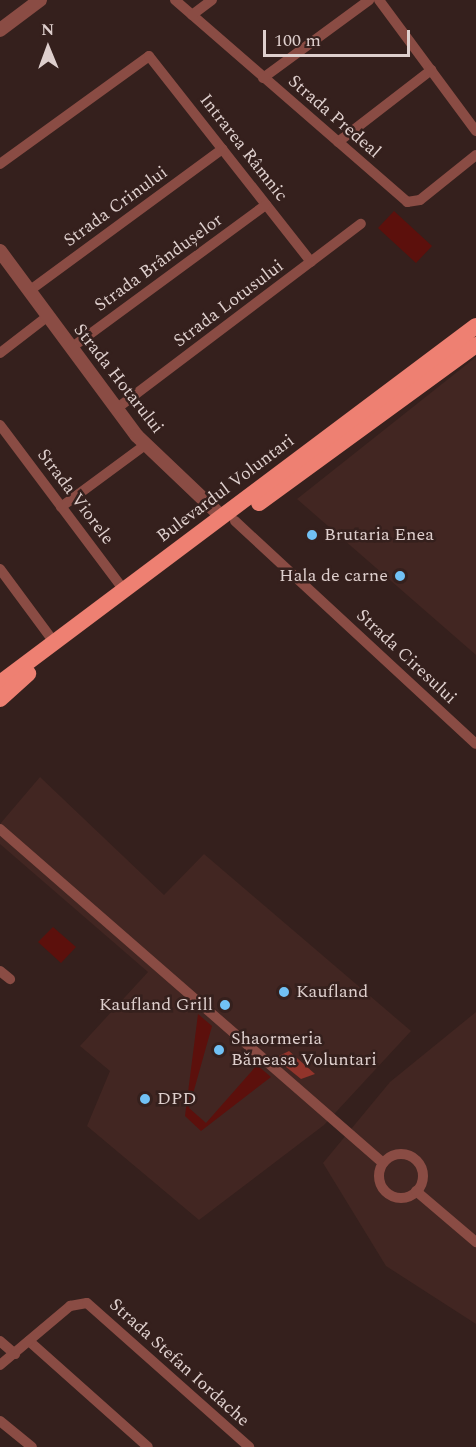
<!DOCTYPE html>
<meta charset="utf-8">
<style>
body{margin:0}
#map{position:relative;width:476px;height:1447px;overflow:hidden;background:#35201d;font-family:Spectral,serif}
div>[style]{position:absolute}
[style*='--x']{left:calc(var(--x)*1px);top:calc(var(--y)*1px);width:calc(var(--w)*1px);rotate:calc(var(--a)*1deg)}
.built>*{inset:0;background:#422622}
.green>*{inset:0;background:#5c100c}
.forest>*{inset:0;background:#92342b}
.minor>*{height:10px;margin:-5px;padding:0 5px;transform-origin:5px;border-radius:5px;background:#8a4c44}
.minor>.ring{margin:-5px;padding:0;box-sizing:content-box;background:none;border:10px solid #8a4c44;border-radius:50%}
.tertiary>*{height:14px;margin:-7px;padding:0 7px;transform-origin:7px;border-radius:7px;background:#8a4c44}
.trunk>*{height:16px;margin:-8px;padding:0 8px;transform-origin:8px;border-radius:8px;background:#ee8072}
.dots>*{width:16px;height:16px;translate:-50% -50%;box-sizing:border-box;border:3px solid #35201d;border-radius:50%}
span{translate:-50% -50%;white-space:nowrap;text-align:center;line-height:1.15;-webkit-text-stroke:5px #35201d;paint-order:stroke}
.street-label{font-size:18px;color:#decfcd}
.poi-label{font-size:18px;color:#decfcd}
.left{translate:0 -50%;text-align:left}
.right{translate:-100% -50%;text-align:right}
.north{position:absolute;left:18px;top:18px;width:60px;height:60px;-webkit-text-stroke:4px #35201d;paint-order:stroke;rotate:359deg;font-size:16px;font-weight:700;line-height:24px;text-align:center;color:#decfcd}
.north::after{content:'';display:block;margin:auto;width:21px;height:27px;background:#decfcd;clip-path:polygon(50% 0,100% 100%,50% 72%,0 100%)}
.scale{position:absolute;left:263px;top:30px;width:147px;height:27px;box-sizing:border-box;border:3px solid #decfcd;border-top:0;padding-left:8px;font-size:18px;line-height:21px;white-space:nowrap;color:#decfcd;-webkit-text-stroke:4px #35201d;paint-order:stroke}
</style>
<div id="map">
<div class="built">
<div style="clip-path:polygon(476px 357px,476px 655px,297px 499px)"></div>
<div style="clip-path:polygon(40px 777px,164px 895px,204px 854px,411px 1031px,324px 1125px,199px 1220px,87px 1126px,110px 1071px,80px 1046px,148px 972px,0 844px,0 824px)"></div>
<div style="clip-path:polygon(476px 1012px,476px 1324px,386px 1266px,323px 1163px,390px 1082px)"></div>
</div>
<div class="green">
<div style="clip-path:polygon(394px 211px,432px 246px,416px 263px,378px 228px)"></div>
<div style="clip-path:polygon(53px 927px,76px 947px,61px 963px,38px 942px)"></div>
<div style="clip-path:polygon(198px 1014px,212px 1026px,189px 1108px,206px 1123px,257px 1065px,271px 1077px,201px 1131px,185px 1116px)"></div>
</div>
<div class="forest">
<div style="clip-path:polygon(289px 1051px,315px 1074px,301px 1079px,275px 1058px)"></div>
</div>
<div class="minor">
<div style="--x:175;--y:0;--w:308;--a:41"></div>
<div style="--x:407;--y:202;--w:13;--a:-9"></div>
<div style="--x:420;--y:200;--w:72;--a:-38.8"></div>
<div style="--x:379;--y:0;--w:163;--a:53.5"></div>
<div style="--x:192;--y:15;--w:25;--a:-37"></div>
<div style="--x:263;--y:78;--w:132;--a:-36.3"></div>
<div style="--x:338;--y:142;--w:118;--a:-37.7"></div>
<div style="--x:0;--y:164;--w:184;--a:-35.9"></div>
<div style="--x:149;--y:56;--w:262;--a:51.8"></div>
<div style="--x:29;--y:291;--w:240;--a:-36.3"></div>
<div style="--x:71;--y:348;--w:242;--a:-36.3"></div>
<div style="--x:0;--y:353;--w:61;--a:-37.6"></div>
<div style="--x:116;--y:409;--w:307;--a:-37.1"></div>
<div style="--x:0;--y:425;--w:206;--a:53.1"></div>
<div style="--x:61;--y:507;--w:104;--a:-36.4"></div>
<div style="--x:235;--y:521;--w:328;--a:42.8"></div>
<div style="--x:0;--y:569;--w:91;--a:53.5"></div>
<div style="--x:0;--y:829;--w:508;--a:41.09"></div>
<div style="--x:0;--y:971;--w:13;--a:39"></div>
<div class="ring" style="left:379px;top:1154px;width:34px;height:34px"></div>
<div style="--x:416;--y:1191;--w:79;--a:40.4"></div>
<div style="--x:0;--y:1341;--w:20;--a:41"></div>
<div style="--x:29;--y:1341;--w:159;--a:41.7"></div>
<div style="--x:0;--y:1365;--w:92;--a:-40.1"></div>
<div style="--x:70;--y:1306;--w:17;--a:-10"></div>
<div style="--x:87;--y:1303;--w:217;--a:41.6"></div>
<div style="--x:0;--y:1421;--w:41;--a:39.1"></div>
</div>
<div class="tertiary">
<div style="--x:0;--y:30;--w:50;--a:-36.9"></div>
<div style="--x:0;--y:251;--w:230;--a:53.5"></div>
<div style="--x:137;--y:436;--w:117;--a:43.6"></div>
</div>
<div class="trunk">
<div style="--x:259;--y:503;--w:268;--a:-36.1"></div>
<div style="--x:0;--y:683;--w:595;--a:-36.87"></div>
<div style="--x:0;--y:699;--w:38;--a:-42"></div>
</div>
<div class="dots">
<div style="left:312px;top:535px;background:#71c1f5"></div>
<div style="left:400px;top:576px;background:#71c1f5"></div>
<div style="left:284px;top:992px;background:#71c1f5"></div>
<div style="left:225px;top:1005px;background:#71c1f5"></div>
<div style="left:219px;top:1050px;background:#71c1f5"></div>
<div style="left:145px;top:1099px;background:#71c1f5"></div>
</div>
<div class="street-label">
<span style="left:334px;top:117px;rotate:41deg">Strada Predeal</span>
<span style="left:243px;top:148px;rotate:52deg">Intrarea Râmnic</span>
<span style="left:116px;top:207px;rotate:-36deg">Strada Crinului</span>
<span style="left:159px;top:263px;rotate:-36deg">Strada Brândușelor</span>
<span style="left:229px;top:304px;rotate:-37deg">Strada Lotusului</span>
<span style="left:118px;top:379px;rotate:52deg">Strada Hotarului</span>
<span style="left:226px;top:489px;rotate:-37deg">Bulevardul Voluntari</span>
<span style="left:75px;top:497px;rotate:53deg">Strada Viorele</span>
<span style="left:406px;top:657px;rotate:43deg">Strada Ciresului</span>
<span style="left:179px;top:1363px;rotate:42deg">Strada Stefan Iordache</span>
</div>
<div class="poi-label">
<span class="left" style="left:324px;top:535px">Brutaria Enea</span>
<span class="right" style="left:388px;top:576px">Hala de carne</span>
<span class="left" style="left:296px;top:992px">Kaufland</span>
<span class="right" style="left:213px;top:1005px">Kaufland Grill</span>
<span class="left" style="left:231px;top:1050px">Shaormeria<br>Băneasa Voluntari</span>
<span class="left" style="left:157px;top:1099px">DPD</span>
</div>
<div class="north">N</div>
<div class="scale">100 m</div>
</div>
